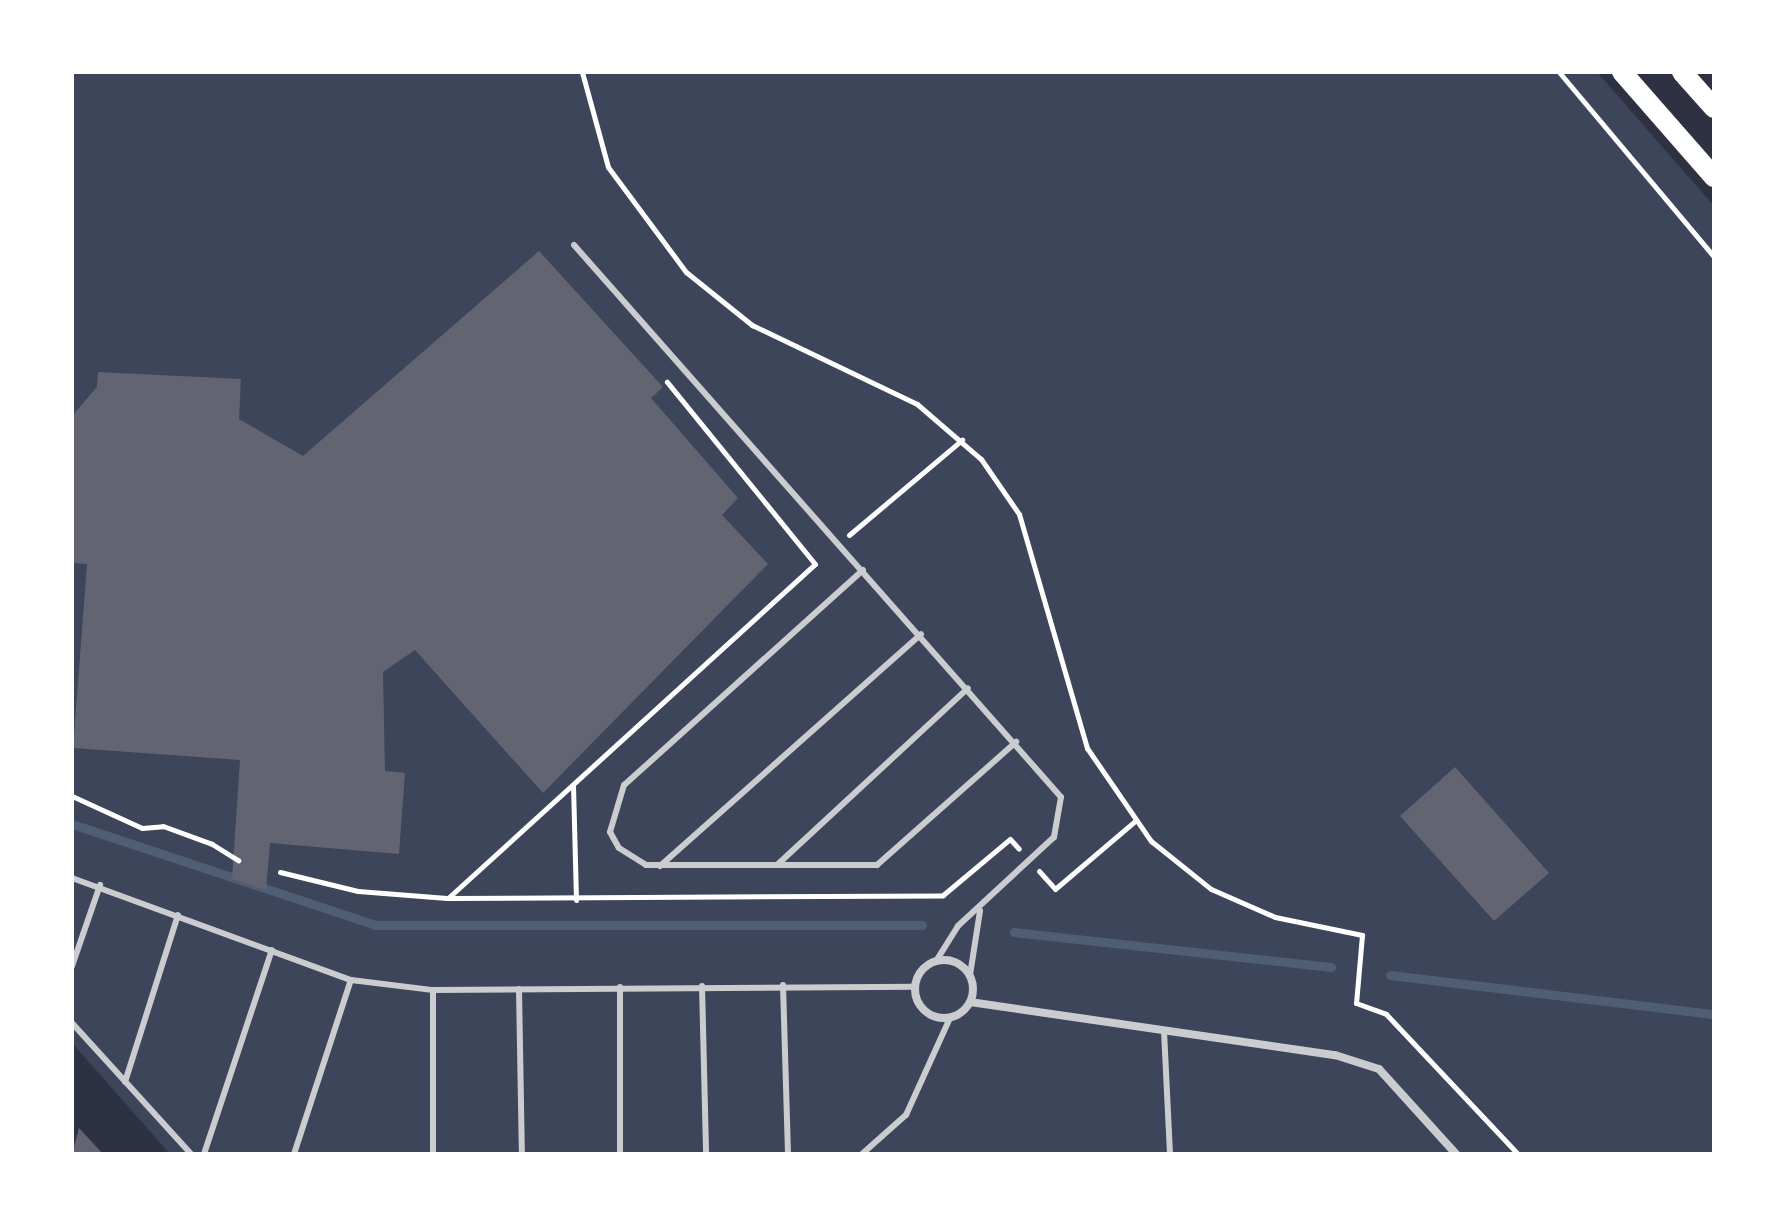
<!DOCTYPE html>
<style>
body{margin:0}
#map{position:relative;width:1786px;height:1226px;overflow:hidden;background:#2d3142;font-family:"Space Grotesk",sans-serif}
div>[style]{position:absolute}
[style*='--x']{left:calc(var(--x)*1px);top:calc(var(--y)*1px);width:calc(var(--w)*1px);rotate:calc(var(--a)*1deg)}
.green>*{inset:0;background:#3c4559}
.stream>*{height:9px;margin:-4.5px;padding:0 4.5px;transform-origin:4.5px;border-radius:4.5px;background:#4f5d75}
.building>*{inset:0;background:#626471}
.path>*{height:5px;margin:-2.5px;padding:0 2.5px;transform-origin:2.5px;border-radius:2.5px;background:#fff}
.service>*{height:6px;margin:-3px;padding:0 3px;transform-origin:3px;border-radius:3px;background:#caccd0}
.minor>*{height:8px;margin:-4px;padding:0 4px;transform-origin:4px;border-radius:4px;background:#caccd0}
.minor>.ring{margin:-4px;padding:0;box-sizing:content-box;background:none;border:8px solid #caccd0;border-radius:50%}
.primary>*{height:20px;margin:-10px;padding:0 10px;transform-origin:10px;border-radius:10px;background:#fff}
span{translate:-50% -50%;white-space:nowrap;text-align:center;line-height:1.15;-webkit-text-stroke:8px #fff;paint-order:stroke}
.frame{position:absolute;inset:0;border:74px solid #fff;pointer-events:none}
</style>
<div id="map">
<div class="green">
<div style="clip-path:polygon(72px 72px,1597px 72px,1714px 206px,1714px 1154px,170px 1154px,72px 1043px)"></div>
</div>
<div class="stream">
<div style="--x:72;--y:824;--w:319;--a:18.4"></div>
<div style="--x:375;--y:925;--w:547;--a:0"></div>
<div style="--x:1014;--y:932;--w:319;--a:6.3"></div>
<div style="--x:1390;--y:975;--w:326;--a:6.9"></div>
</div>
<div class="building">
<div style="clip-path:polygon(539px 251px,663px 387px,651px 398px,738px 498px,722px 515px,768px 564px,543px 793px,415px 650px,383px 672px,385px 771px,405px 773px,399px 854px,270px 843px,266px 890px,232px 879px,240px 760px,73px 748px,87px 564px,72px 563px,72px 416px,97px 387px,98px 372px,241px 379px,239px 419px,303px 456px)"></div>
<div style="clip-path:polygon(1455px 767px,1549px 873px,1494px 921px,1400px 816px)"></div>
<div style="clip-path:polygon(79px 1128px,103px 1154px,72px 1154px)"></div>
</div>
<div class="path">
<div style="--x:582;--y:72;--w:98;--a:74.7"></div>
<div style="--x:608;--y:167;--w:131;--a:53.4"></div>
<div style="--x:686;--y:272;--w:85;--a:38.8"></div>
<div style="--x:752;--y:325;--w:183;--a:25.6"></div>
<div style="--x:917;--y:404;--w:84;--a:40.7"></div>
<div style="--x:981;--y:459;--w:67;--a:55.4"></div>
<div style="--x:1019;--y:514;--w:244;--a:73.8"></div>
<div style="--x:1087;--y:748;--w:113;--a:55.5"></div>
<div style="--x:1151;--y:841;--w:77;--a:38.7"></div>
<div style="--x:1211;--y:889;--w:70;--a:23.6"></div>
<div style="--x:1275;--y:917;--w:89;--a:11.7"></div>
<div style="--x:1362;--y:935;--w:68;--a:95"></div>
<div style="--x:1356;--y:1003;--w:32;--a:20"></div>
<div style="--x:1386;--y:1014;--w:192;--a:46.7"></div>
<div style="--x:1559;--y:72;--w:241;--a:50"></div>
<div style="--x:849;--y:535;--w:148;--a:-40.1"></div>
<div style="--x:573;--y:785;--w:115;--a:88.5"></div>
<div style="--x:72;--y:796;--w:77;--a:24.6"></div>
<div style="--x:142;--y:828;--w:21;--a:-5"></div>
<div style="--x:163;--y:826;--w:52;--a:20.2"></div>
<div style="--x:212;--y:844;--w:31;--a:32"></div>
<div style="--x:1039;--y:871;--w:24;--a:48"></div>
<div style="--x:1055;--y:889;--w:106;--a:-40.4"></div>
<div style="--x:280;--y:872;--w:80;--a:13.7"></div>
<div style="--x:358;--y:891;--w:89;--a:4.5"></div>
<div style="--x:447;--y:898;--w:496;--a:-0.3"></div>
<div style="--x:943;--y:895;--w:87;--a:-39.9"></div>
<div style="--x:1010;--y:839;--w:13;--a:48"></div>
<div style="--x:448;--y:898;--w:496;--a:-42.3"></div>
<div style="--x:815;--y:564;--w:235;--a:-129.1"></div>
</div>
<div class="service">
<div style="--x:574;--y:245;--w:736;--a:48.58"></div>
<div style="--x:1061;--y:797;--w:41;--a:99.9"></div>
<div style="--x:1054;--y:837;--w:131;--a:137.2"></div>
<div style="--x:958;--y:926;--w:40;--a:122"></div>
<div style="--x:863;--y:570;--w:321;--a:138"></div>
<div style="--x:624;--y:785;--w:49;--a:106.6"></div>
<div style="--x:610;--y:832;--w:18;--a:61"></div>
<div style="--x:619;--y:848;--w:32;--a:32"></div>
<div style="--x:646;--y:865;--w:231;--a:0"></div>
<div style="--x:877;--y:865;--w:186;--a:-41.5"></div>
<div style="--x:777;--y:865;--w:260;--a:-42.8"></div>
<div style="--x:660;--y:866;--w:349;--a:-41.6"></div>
<div style="--x:72;--y:878;--w:297;--a:20.1"></div>
<div style="--x:351;--y:980;--w:83;--a:7"></div>
<div style="--x:433;--y:990;--w:480;--a:-0.4"></div>
<div style="--x:72;--y:966;--w:86;--a:-70.9"></div>
<div style="--x:970;--y:975;--w:65;--a:-81.1"></div>
<div style="--x:783;--y:985;--w:169;--a:88.3"></div>
<div style="--x:702;--y:986;--w:168;--a:88.6"></div>
<div style="--x:620;--y:987;--w:167;--a:90"></div>
<div style="--x:519;--y:989;--w:165;--a:89"></div>
<div style="--x:433;--y:990;--w:164;--a:90"></div>
<div style="--x:72;--y:1023;--w:177;--a:47.7"></div>
<div style="--x:1164;--y:1031;--w:123;--a:87.2"></div>
<div style="--x:125;--y:1082;--w:175;--a:-72.4"></div>
<div style="--x:204;--y:1154;--w:215;--a:-71.6"></div>
<div style="--x:294;--y:1154;--w:183;--a:-71.9"></div>
<div style="--x:862;--y:1154;--w:59;--a:-41.6"></div>
<div style="--x:906;--y:1115;--w:107;--a:-65.6"></div>
</div>
<div class="minor">
<div class="ring" style="left:915px;top:960px;width:50px;height:50px"></div>
<div style="--x:970;--y:1002;--w:369;--a:8.3"></div>
<div style="--x:1335;--y:1055;--w:46;--a:17.7"></div>
<div style="--x:1379;--y:1069;--w:115;--a:47.8"></div>
</div>
<div class="primary">
<div style="--x:1622;--y:72;--w:140;--a:48.8"></div>
<div style="--x:1682;--y:72;--w:48;--a:48.4"></div>
</div>
<div class="frame"></div>
</div>
